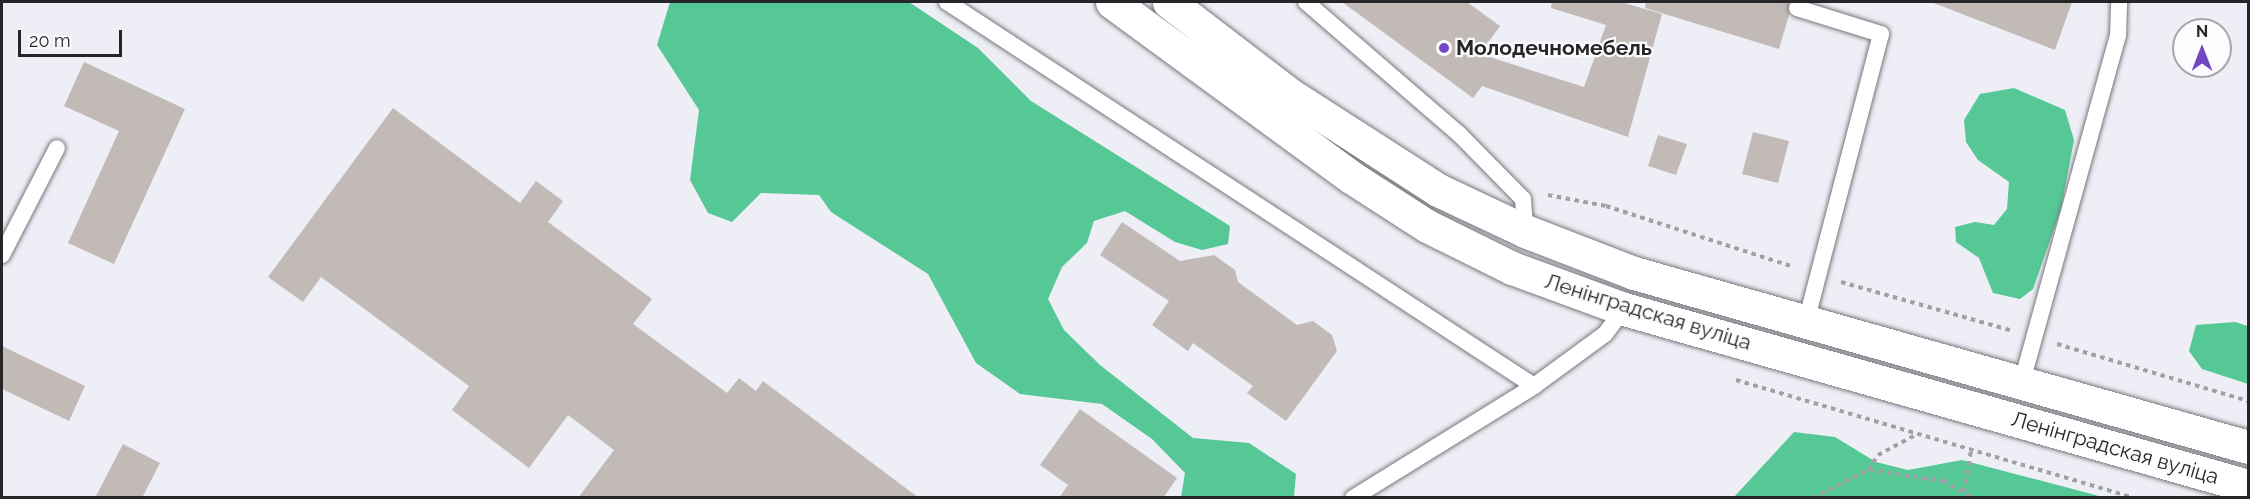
<!DOCTYPE html>
<meta charset="utf-8">
<style>
body{margin:0}
#map{position:relative;width:2250px;height:499px;overflow:hidden;background:#eeeef6;font-family:Raleway,sans-serif}
div>[style]{position:absolute}
[style*='--x']{left:calc(var(--x)*1px);top:calc(var(--y)*1px);width:calc(var(--w)*1px);rotate:calc(var(--a)*1deg)}
.forest>*{inset:0;background:#55c895}
.building>*{inset:0;background:#c2bab6}
.path>*{height:4px;margin-top:-2px;transform-origin:0;background:repeating-linear-gradient(90deg,#a0a0a6 0 4.5px,transparent 0 9px)}
.roads{filter:drop-shadow(0 0 2px #77777e) drop-shadow(0 0 2px #77777e)}
.lane>*{height:16px;margin:-8px;padding:0 8px;transform-origin:8px;border-radius:8px;background:#fff}
.primary>*{height:33px;margin:-16.5px;padding:0 16.5px;transform-origin:16.5px;border-radius:16.5px;background:#fff}
.dots>*{width:16px;height:16px;translate:-50% -50%;box-sizing:border-box;border:3px solid #fcfcfe;border-radius:50%}
span{translate:-50% -50%;white-space:nowrap;text-align:center;line-height:1.15;-webkit-text-stroke:4.5px #fcfcfe;paint-order:stroke}
.poi-label{font-size:21px;color:#262629;font-weight:700}
.left{translate:0 -50%;text-align:left}
.street-label{font-size:21px;color:#262629}
.frame{position:absolute;inset:0;border:3px solid #262629;pointer-events:none}
.north{position:absolute;left:2172px;top:18px;width:60px;height:60px;box-sizing:border-box;background:#fcfcfe;border:2px solid #a6a6a9;border-radius:50%;rotate:0deg;font-size:16px;font-weight:700;line-height:24px;text-align:center;color:#262629}
.north::after{content:'';display:block;margin:auto;width:21px;height:27px;background:#7247c0;clip-path:polygon(50% 0,100% 100%,50% 72%,0 100%)}
.scale{position:absolute;left:18px;top:30px;width:104px;height:27px;box-sizing:border-box;border:3px solid #262629;border-top:0;padding-left:8px;font-size:18px;line-height:21px;white-space:nowrap;color:#262629;-webkit-text-stroke:4px #fcfcfe;paint-order:stroke}
</style>
<div id="map">
<div class="forest">
<div style="clip-path:polygon(670px 2px,909px 2px,978px 48px,1031px 101px,1230px 226px,1228px 244px,1202px 250px,1175px 242px,1125px 211px,1094px 221px,1087px 243px,1062px 267px,1048px 299px,1064px 330px,1100px 365px,1193px 438px,1249px 443px,1296px 474px,1294px 497px,1181px 497px,1185px 473px,1152px 439px,1102px 404px,1020px 394px,976px 363px,928px 274px,831px 212px,819px 195px,761px 193px,732px 222px,708px 213px,690px 180px,699px 110px,657px 45px)"></div>
<div style="clip-path:polygon(2014px 88px,2065px 110px,2074px 140px,2061px 209px,2033px 289px,2020px 299px,1993px 293px,1979px 258px,1956px 242px,1955px 227px,1975px 222px,1994px 225px,2007px 209px,2009px 182px,1978px 160px,1966px 142px,1964px 120px,1980px 94px)"></div>
<div style="clip-path:polygon(2235px 322px,2248px 326px,2248px 384px,2202px 369px,2189px 351px,2196px 325px)"></div>
<div style="clip-path:polygon(1794px 432px,1835px 437px,1876px 462px,1908px 470px,1962px 460px,2103px 497px,1734px 497px)"></div>
</div>
<div class="building">
<div style="clip-path:polygon(1342px 2px,1467px 2px,1500px 26px,1480px 54px,1584px 87px,1606px 25px,1551px 8px,1552px 2px,1621px 2px,1662px 14px,1628px 137px,1482px 86px,1473px 98px)"></div>
<div style="clip-path:polygon(1646px 2px,1789px 2px,1789px 15px,1779px 49px,1645px 8px)"></div>
<div style="clip-path:polygon(1931px 2px,2072px 2px,2055px 50px)"></div>
<div style="clip-path:polygon(84px 62px,185px 109px,114px 264px,68px 243px,119px 131px,64px 106px)"></div>
<div style="clip-path:polygon(393px 108px,520px 203px,536px 181px,563px 201px,548px 222px,652px 299px,633px 324px,727px 393px,739px 378px,756px 391px,763px 381px,919px 498px,578px 498px,614px 450px,568px 415px,529px 468px,452px 410px,469px 386px,321px 277px,303px 302px,268px 277px)"></div>
<div style="clip-path:polygon(1753px 132px,1789px 141px,1778px 183px,1742px 174px)"></div>
<div style="clip-path:polygon(1658px 135px,1687px 144px,1676px 175px,1648px 166px)"></div>
<div style="clip-path:polygon(1122px 222px,1180px 261px,1214px 255px,1235px 270px,1238px 282px,1297px 325px,1313px 321px,1332px 335px,1337px 351px,1286px 421px,1247px 393px,1253px 386px,1193px 343px,1188px 351px,1152px 325px,1169px 301px,1100px 255px)"></div>
<div style="clip-path:polygon(2px 346px,85px 386px,69px 421px,2px 389px)"></div>
<div style="clip-path:polygon(1080px 409px,1177px 478px,1163px 498px,1059px 498px,1068px 485px,1040px 465px)"></div>
<div style="clip-path:polygon(123px 444px,160px 463px,142px 498px,95px 498px)"></div>
</div>
<div class="path">
<div style="--x:1548;--y:195;--w:59;--a:10.7"></div>
<div style="--x:1606;--y:206;--w:198;--a:18"></div>
<div style="--x:1841;--y:282;--w:176;--a:15.9"></div>
<div style="--x:2057;--y:344;--w:199;--a:16.6"></div>
<div style="--x:1736;--y:380;--w:415;--a:16.5"></div>
<div style="--x:1869;--y:470;--w:75;--a:8.5"></div>
<div style="--x:1943;--y:481;--w:34;--a:30"></div>
<div style="--x:1964;--y:492;--w:43;--a:-80.5"></div>
<div style="--x:1813;--y:498;--w:62;--a:-27"></div>
<div style="--x:1868;--y:470;--w:18;--a:-56"></div>
<div style="--x:1878;--y:455;--w:44;--a:-28.3"></div>
</div>
<div class="roads">
<div class="lane">
<div style="--x:947;--y:2;--w:701;--a:33.19"></div>
<div style="--x:1306;--y:2;--w:203;--a:40.8"></div>
<div style="--x:1460;--y:135;--w:90;--a:45.5"></div>
<div style="--x:1523;--y:199;--w:32;--a:86"></div>
<div style="--x:1797;--y:8;--w:88;--a:17.2"></div>
<div style="--x:1881;--y:34;--w:297;--a:104.6"></div>
<div style="--x:2;--y:255;--w:120;--a:-62.8"></div>
<div style="--x:2021;--y:385;--w:362;--a:-74.5"></div>
<div style="--x:2118;--y:36;--w:34;--a:-88"></div>
<div style="--x:1353;--y:498;--w:213;--a:-31.7"></div>
<div style="--x:1534;--y:386;--w:88;--a:-36.2"></div>
<div style="--x:1605;--y:334;--w:31;--a:-53"></div>
</div>
<div class="primary">
<div style="--x:1112;--y:2;--w:296;--a:36.2"></div>
<div style="--x:1351;--y:177;--w:90;--a:32.8"></div>
<div style="--x:1427;--y:226;--w:95;--a:26.3"></div>
<div style="--x:1512;--y:268;--w:119;--a:20.1"></div>
<div style="--x:1624;--y:309;--w:649;--a:15.84"></div>
<div style="--x:1169;--y:2;--w:151;--a:37.5"></div>
<div style="--x:1289;--y:94;--w:177;--a:32.8"></div>
<div style="--x:1438;--y:190;--w:96;--a:25.2"></div>
<div style="--x:1525;--y:231;--w:117;--a:21.1"></div>
<div style="--x:1634;--y:273;--w:638;--a:15.82"></div>
</div>
</div>
<div class="dots">
<div style="left:1444px;top:48px;background:#7247c0"></div>
</div>
<div class="poi-label">
<span class="left" style="left:1456px;top:48px">Молодечномебель</span>
</div>
<div class="street-label">
<span style="left:1648px;top:312px;rotate:17deg">Ленінградская вуліца</span>
<span style="left:2115px;top:448px;rotate:16deg">Ленінградская вуліца</span>
</div>
<div class="frame"></div>
<div class="north">N</div>
<div class="scale">20 m</div>
</div>
